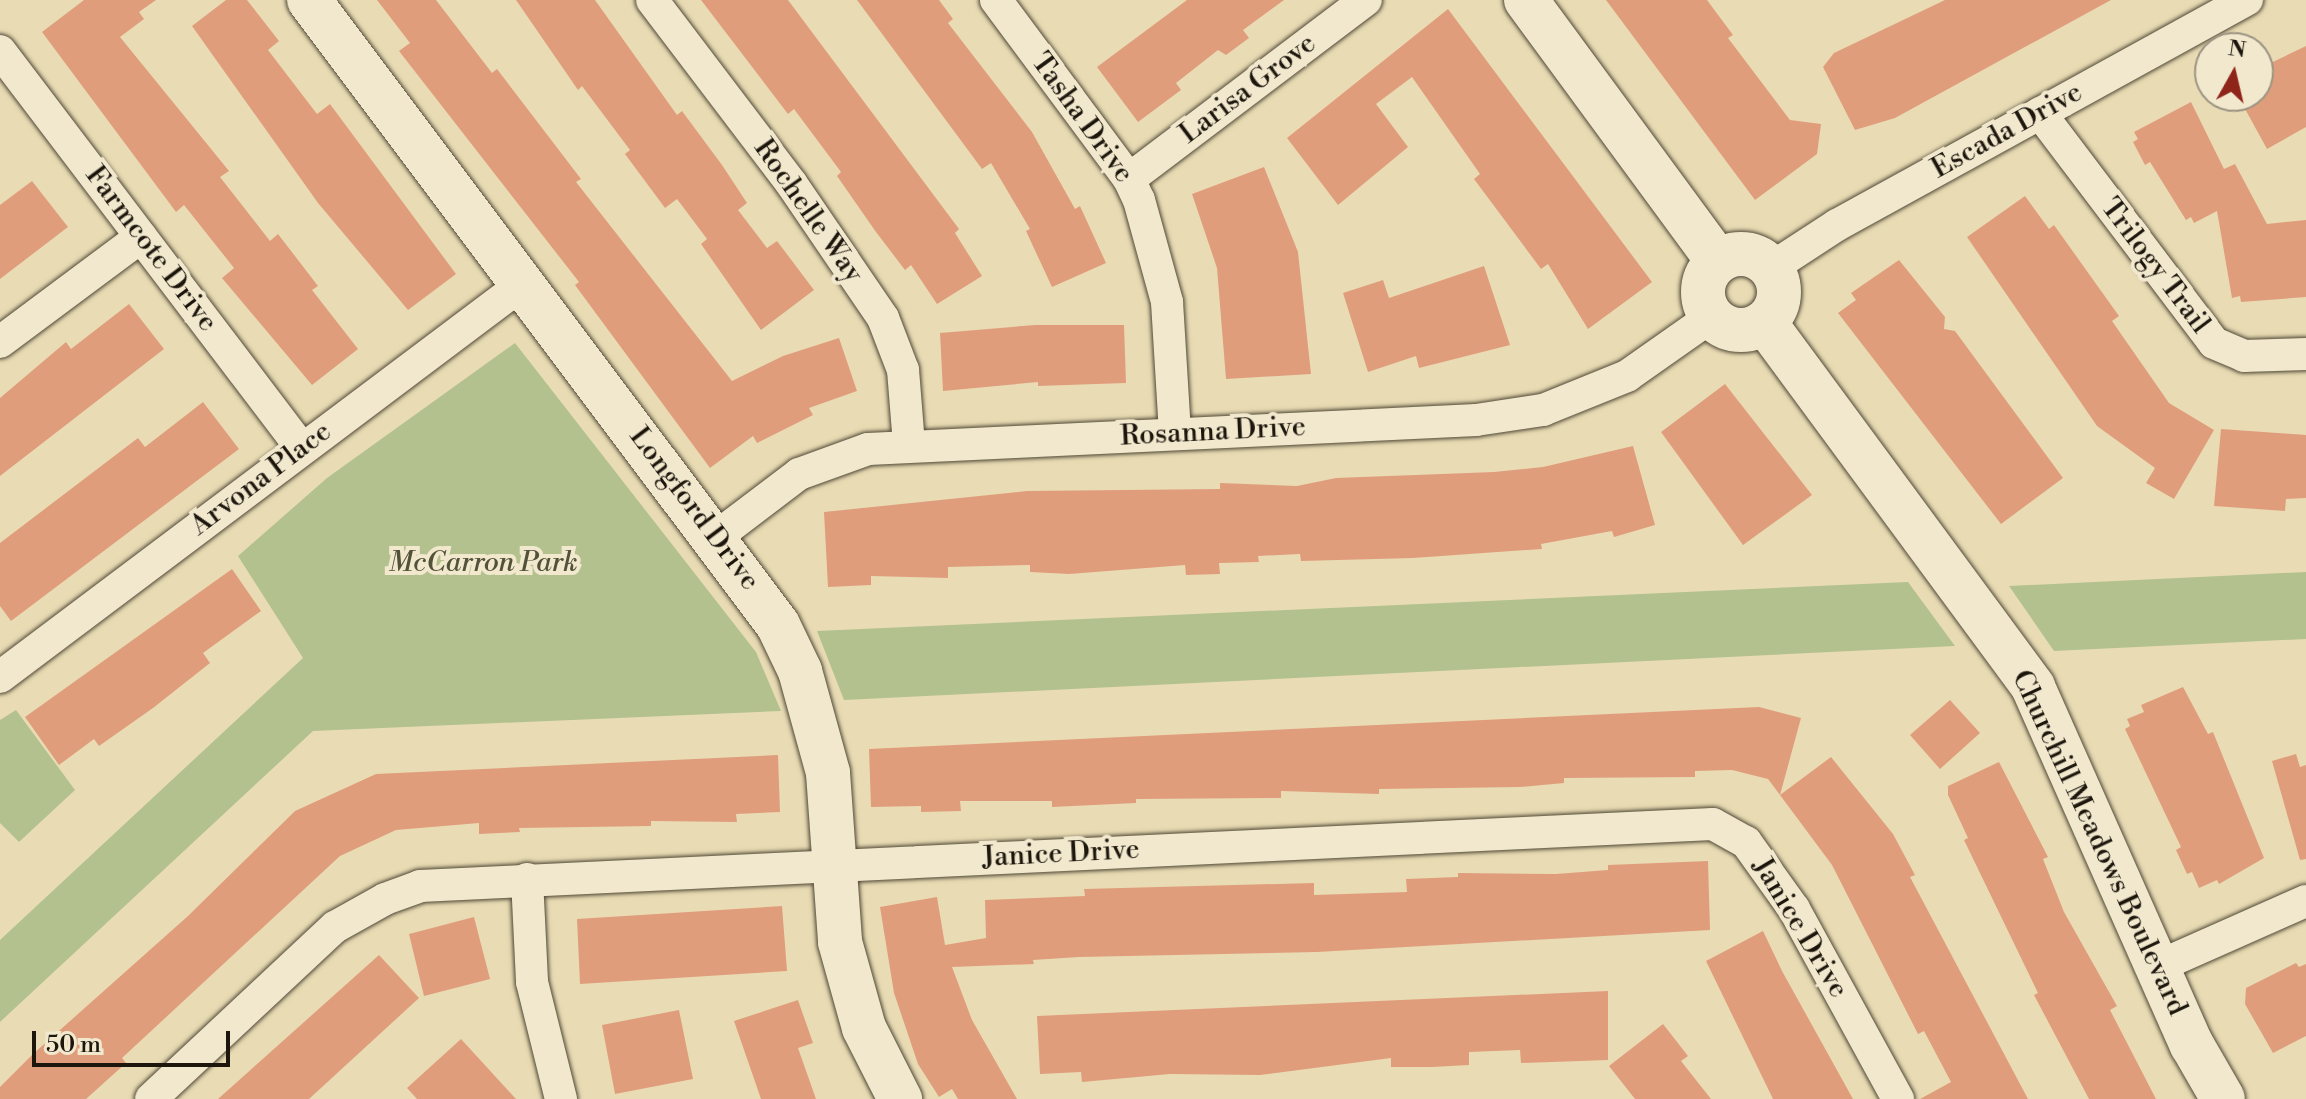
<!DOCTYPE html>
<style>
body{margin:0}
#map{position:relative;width:2306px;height:1099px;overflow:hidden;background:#e9dcb4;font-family:"Libre Bodoni",serif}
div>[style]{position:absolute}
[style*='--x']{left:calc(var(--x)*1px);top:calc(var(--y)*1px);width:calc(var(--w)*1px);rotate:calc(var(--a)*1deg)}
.green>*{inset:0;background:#b3c18f}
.building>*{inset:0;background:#e09d7c}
.roads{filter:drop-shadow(0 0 2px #504837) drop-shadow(0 0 2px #504837)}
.street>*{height:32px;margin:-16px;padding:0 16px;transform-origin:16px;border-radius:16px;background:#f1e8ce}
.secondary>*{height:44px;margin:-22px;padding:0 22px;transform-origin:22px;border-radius:22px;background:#f1e8ce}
.secondary>.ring{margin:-22px;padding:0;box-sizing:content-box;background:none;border:44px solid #f1e8ce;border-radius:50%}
span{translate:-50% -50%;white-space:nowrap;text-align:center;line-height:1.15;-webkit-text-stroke:8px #f1e8ce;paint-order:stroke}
.street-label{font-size:28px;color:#1d160d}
.park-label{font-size:28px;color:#52523a;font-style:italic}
.north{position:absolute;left:2194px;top:32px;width:80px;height:80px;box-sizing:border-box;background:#f1e8ce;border:2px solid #9c9481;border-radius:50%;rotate:8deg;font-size:22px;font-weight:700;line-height:32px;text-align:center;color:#1d160d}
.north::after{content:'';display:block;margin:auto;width:28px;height:36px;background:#8f2418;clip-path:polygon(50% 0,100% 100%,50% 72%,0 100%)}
.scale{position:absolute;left:32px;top:1031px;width:198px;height:36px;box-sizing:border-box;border:4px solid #1d160d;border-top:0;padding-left:10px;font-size:24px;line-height:28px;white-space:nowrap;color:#1d160d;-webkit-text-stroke:6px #f1e8ce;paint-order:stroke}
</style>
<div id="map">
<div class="green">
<div style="clip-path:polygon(515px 343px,756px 652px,781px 711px,313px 731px,0 1022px,0 940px,303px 658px,238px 556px,327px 478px)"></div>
<div style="clip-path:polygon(2306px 572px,2306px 639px,2054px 651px,2009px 586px)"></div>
<div style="clip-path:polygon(1908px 582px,1955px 646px,844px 700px,817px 631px)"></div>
<div style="clip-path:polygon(16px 710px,75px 790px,19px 842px,0 823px,0 720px)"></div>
</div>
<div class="building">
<div style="clip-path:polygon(84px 0,156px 0,139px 12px,144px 19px,120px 37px,229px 171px,220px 177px,270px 241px,278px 234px,318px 286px,312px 290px,358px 349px,312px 385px,222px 278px,234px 268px,184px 205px,176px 212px,42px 32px)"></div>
<div style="clip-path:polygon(226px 0,247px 0,279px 41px,268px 50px,317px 114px,330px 104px,456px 274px,408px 310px,318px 203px,192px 26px)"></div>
<div style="clip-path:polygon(377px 0,436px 0,492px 73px,497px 69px,581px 179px,576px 182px,732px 381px,783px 356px,839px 338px,857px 391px,809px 408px,813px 415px,757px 443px,753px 436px,710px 468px,575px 285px,579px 282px,399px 51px,410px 43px)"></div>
<div style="clip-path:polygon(516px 0,595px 0,677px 115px,682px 111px,722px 165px,747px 203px,738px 210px,767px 248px,777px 241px,814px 290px,761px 330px,701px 244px,707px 239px,677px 199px,665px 208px,625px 154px,630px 150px,582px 86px,578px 90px)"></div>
<div style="clip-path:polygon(701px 0,788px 0,959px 229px,955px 233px,982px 276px,937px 304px,911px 265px,905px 270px,876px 232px,837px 176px,841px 172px,794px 109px,788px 114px)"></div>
<div style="clip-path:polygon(857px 0,939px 0,953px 19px,948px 23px,1032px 132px,1075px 209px,1080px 206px,1106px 263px,1052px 287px,1026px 231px,1030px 229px,991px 163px,982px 169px)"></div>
<div style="clip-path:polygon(1187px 0,1284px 0,1243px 30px,1249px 38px,1226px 55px,1218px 50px,1176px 83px,1181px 90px,1138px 122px,1097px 67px)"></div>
<div style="clip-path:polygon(1606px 0,1707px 0,1733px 35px,1728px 38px,1790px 120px,1821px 124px,1817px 154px,1755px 200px)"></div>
<div style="clip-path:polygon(1945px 0,2111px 0,1895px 118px,1855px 130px,1823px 67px,1834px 53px)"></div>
<div style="clip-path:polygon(1448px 9px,1652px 282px,1588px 329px,1548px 264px,1541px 269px,1474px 179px,1480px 174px,1412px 77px,1376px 104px,1408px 147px,1338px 205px,1287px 138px)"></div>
<div style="clip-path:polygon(2306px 46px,2306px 127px,2267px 149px,2238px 96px,2258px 96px,2258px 69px)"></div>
<div style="clip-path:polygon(2191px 102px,2224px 169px,2235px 164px,2267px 224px,2306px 220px,2306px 297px,2241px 302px,2240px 296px,2232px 298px,2217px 211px,2194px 223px,2191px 217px,2186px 220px,2150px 162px,2145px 165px,2133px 142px,2138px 139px,2134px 132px)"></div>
<div style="clip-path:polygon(1264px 167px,1298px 252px,1311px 374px,1226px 379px,1217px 268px,1192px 194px)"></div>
<div style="clip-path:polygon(32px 181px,68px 227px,0 279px,0 205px)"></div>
<div style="clip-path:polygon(2025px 196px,2049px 229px,2054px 225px,2119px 316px,2112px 321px,2169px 403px,2214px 430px,2174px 499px,2146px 483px,2155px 468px,2097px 426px,1967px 237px)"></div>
<div style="clip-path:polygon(1899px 260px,1945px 317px,1944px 329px,1955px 331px,2063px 478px,2001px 524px,1838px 313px,1856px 300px,1851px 293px)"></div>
<div style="clip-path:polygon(1484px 266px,1510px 345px,1419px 368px,1416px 356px,1368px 372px,1343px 293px,1383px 280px,1389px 298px)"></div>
<div style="clip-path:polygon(129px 304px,164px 349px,0 476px,0 398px,66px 342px,71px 349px)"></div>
<div style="clip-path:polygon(1035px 325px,1124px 325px,1126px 383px,1038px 386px,1038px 382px,943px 391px,940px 333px)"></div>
<div style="clip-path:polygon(1725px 384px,1812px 495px,1743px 545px,1661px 432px)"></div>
<div style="clip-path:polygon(203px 402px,239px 449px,11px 621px,0 606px,0 543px,138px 438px,145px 447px)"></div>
<div style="clip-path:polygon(2221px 429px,2306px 435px,2306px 498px,2286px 499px,2285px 511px,2214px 506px)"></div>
<div style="clip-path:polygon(1633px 446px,1655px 525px,1614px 537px,1612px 531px,1541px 544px,1542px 549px,1413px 558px,1301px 561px,1300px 554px,1258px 556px,1259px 562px,1219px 563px,1220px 574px,1186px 575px,1185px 565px,1069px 574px,1030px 572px,1030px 565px,948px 567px,948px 578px,871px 576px,871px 585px,828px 587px,824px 512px,1027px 491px,1220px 489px,1220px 483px,1297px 486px,1336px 478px,1494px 472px,1543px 467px)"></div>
<div style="clip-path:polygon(232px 569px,261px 611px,203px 653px,210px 663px,153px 708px,99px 746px,94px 739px,59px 765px,25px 717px)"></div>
<div style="clip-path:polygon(2183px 687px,2208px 734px,2213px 732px,2264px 858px,2219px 884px,2217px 880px,2199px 888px,2192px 872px,2187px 874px,2176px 850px,2181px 847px,2125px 729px,2130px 726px,2127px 719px,2144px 712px,2141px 705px)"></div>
<div style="clip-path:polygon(1950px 700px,1980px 733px,1940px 769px,1910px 735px)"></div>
<div style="clip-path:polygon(1759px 707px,1801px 718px,1780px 795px,1768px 779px,1732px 770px,1695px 771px,1695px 777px,1564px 778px,1564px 783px,1520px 787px,1379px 789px,1379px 794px,1281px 791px,1281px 798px,1136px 799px,1136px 803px,1052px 807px,1052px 801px,960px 801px,961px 811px,921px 812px,921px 806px,871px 807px,869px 749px)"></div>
<div style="clip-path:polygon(2296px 754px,2300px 767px,2306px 765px,2306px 859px,2300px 860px,2272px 761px)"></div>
<div style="clip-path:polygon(778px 755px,780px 812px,736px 814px,737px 822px,651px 821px,651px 826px,519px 828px,520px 832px,479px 834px,479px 823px,396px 830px,340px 856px,122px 1058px,126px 1063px,86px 1099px,0 1099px,0 1087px,33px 1054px,188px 916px,295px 811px,376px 774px)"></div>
<div style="clip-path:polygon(1831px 757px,1893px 834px,1915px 875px,1910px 877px,2028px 1099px,1920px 1099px,1951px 1082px,1924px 1031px,1918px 1034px,1832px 865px,1780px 795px)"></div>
<div style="clip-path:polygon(1999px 762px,2048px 857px,2043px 859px,2064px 912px,2117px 1006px,2110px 1010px,2156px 1099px,2089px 1099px,2034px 995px,2038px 993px,1964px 840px,1968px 838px,1948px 795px,1948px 786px)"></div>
<div style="clip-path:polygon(1708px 861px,1710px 930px,1317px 952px,1079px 957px,1033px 960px,1034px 964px,952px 967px,972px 1020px,1017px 1099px,958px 1099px,952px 1089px,939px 1097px,918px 1064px,894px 993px,880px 907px,937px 897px,945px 945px,986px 938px,985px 900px,1085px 896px,1084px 889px,1314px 883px,1314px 895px,1407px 892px,1406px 879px,1458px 877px,1458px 873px,1556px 874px,1608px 870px,1608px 865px)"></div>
<div style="clip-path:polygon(782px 906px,787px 971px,580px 984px,577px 919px)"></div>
<div style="clip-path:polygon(474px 917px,490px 979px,424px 996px,409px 934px)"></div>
<div style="clip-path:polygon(1763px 931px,1782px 971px,1853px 1099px,1773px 1099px,1706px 961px)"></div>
<div style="clip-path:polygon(379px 955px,419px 998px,309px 1099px,218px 1099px)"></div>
<div style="clip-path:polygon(2296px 963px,2299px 967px,2306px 964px,2306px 1036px,2273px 1053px,2245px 1004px,2246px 988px)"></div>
<div style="clip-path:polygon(1608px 991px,1608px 1060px,1521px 1063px,1520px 1050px,1469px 1052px,1469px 1065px,1432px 1067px,1391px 1067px,1391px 1058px,1260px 1075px,1170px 1074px,1082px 1082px,1081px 1072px,1040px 1074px,1037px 1016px)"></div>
<div style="clip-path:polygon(798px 1000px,813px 1043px,798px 1048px,816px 1099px,761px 1099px,734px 1021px)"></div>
<div style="clip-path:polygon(679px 1010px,693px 1079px,615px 1094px,602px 1025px)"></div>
<div style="clip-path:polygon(1663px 1024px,1688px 1056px,1681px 1061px,1711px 1099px,1635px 1099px,1609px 1066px)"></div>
<div style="clip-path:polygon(461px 1039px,516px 1099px,417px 1099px,407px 1088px)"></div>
</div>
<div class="roads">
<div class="street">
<div style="--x:652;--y:0;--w:230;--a:52.8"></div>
<div style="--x:791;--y:183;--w:163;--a:55.7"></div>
<div style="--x:883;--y:318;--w:56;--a:69"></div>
<div style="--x:903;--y:370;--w:75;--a:85.4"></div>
<div style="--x:996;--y:0;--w:223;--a:53.4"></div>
<div style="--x:1129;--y:179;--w:23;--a:65"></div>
<div style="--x:1139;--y:200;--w:106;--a:74.6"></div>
<div style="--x:1167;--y:302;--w:131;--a:86.5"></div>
<div style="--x:0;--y:51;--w:498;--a:52.8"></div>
<div style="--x:2040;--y:113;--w:288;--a:52.9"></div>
<div style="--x:2214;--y:343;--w:33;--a:23"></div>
<div style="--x:2244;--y:356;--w:62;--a:-1.8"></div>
<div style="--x:1129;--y:179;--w:297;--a:-37.1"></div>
<div style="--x:1771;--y:268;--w:79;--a:-33.1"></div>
<div style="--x:1837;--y:225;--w:468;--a:-28.8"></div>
<div style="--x:0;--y:342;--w:176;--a:-36.7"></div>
<div style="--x:716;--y:537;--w:104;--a:-37.2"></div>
<div style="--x:799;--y:474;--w:73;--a:-19.9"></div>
<div style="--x:868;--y:449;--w:609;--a:-2.73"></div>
<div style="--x:1476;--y:420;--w:68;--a:-8.5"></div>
<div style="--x:1543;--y:410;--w:91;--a:-22"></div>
<div style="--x:1627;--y:376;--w:103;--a:-35.1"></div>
<div style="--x:0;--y:677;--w:656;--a:-36.94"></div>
<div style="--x:527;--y:879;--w:103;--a:87.2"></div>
<div style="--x:532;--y:982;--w:121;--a:76.1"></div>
<div style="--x:2157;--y:967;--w:163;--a:-23.9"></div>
<div style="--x:151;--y:1099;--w:252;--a:-43.1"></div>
<div style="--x:335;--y:927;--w:57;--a:-29.2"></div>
<div style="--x:385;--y:899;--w:37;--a:-20"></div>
<div style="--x:420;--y:886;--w:1294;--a:-2.75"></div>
<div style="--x:1713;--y:824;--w:38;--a:29"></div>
<div style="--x:1746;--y:842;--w:82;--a:54.4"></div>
<div style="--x:1794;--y:909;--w:217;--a:61.3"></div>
</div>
<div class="secondary">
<div style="--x:309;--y:0;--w:781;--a:53.12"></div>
<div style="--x:778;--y:625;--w:51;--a:64.4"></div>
<div style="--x:800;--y:671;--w:106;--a:74.6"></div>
<div style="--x:828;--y:773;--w:169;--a:85.9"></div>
<div style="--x:840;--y:942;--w:89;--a:74.4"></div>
<div style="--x:864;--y:1028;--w:80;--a:63.1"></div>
<div style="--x:1526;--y:0;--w:324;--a:53.7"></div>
<div class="ring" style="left:1703px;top:254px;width:32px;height:32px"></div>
<div style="--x:1765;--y:323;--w:452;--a:53.6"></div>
<div style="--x:2033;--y:687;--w:392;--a:66.1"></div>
<div style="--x:2192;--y:1045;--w:62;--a:60.1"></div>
</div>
</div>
<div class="street-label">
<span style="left:1248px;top:89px;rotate:-37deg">Larisa Grove</span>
<span style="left:1082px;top:118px;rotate:54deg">Tasha Drive</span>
<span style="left:2007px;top:131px;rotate:-29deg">Escada Drive</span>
<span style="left:808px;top:211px;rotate:55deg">Rochelle Way</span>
<span style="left:151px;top:249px;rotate:53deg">Farmcote Drive</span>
<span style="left:2155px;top:266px;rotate:53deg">Trilogy Trail</span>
<span style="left:1213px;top:432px;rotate:-3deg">Rosanna Drive</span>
<span style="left:261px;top:479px;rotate:-37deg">Arvona Place</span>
<span style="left:694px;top:509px;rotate:53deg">Longford Drive</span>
<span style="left:2099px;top:843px;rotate:65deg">Churchill Meadows Boulevard</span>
<span style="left:1061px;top:854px;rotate:-3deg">Janice Drive</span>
<span style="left:1800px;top:928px;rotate:59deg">Janice Drive</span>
</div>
<div class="park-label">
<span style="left:483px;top:563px">McCarron Park</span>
</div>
<div class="north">N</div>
<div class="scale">50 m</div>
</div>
